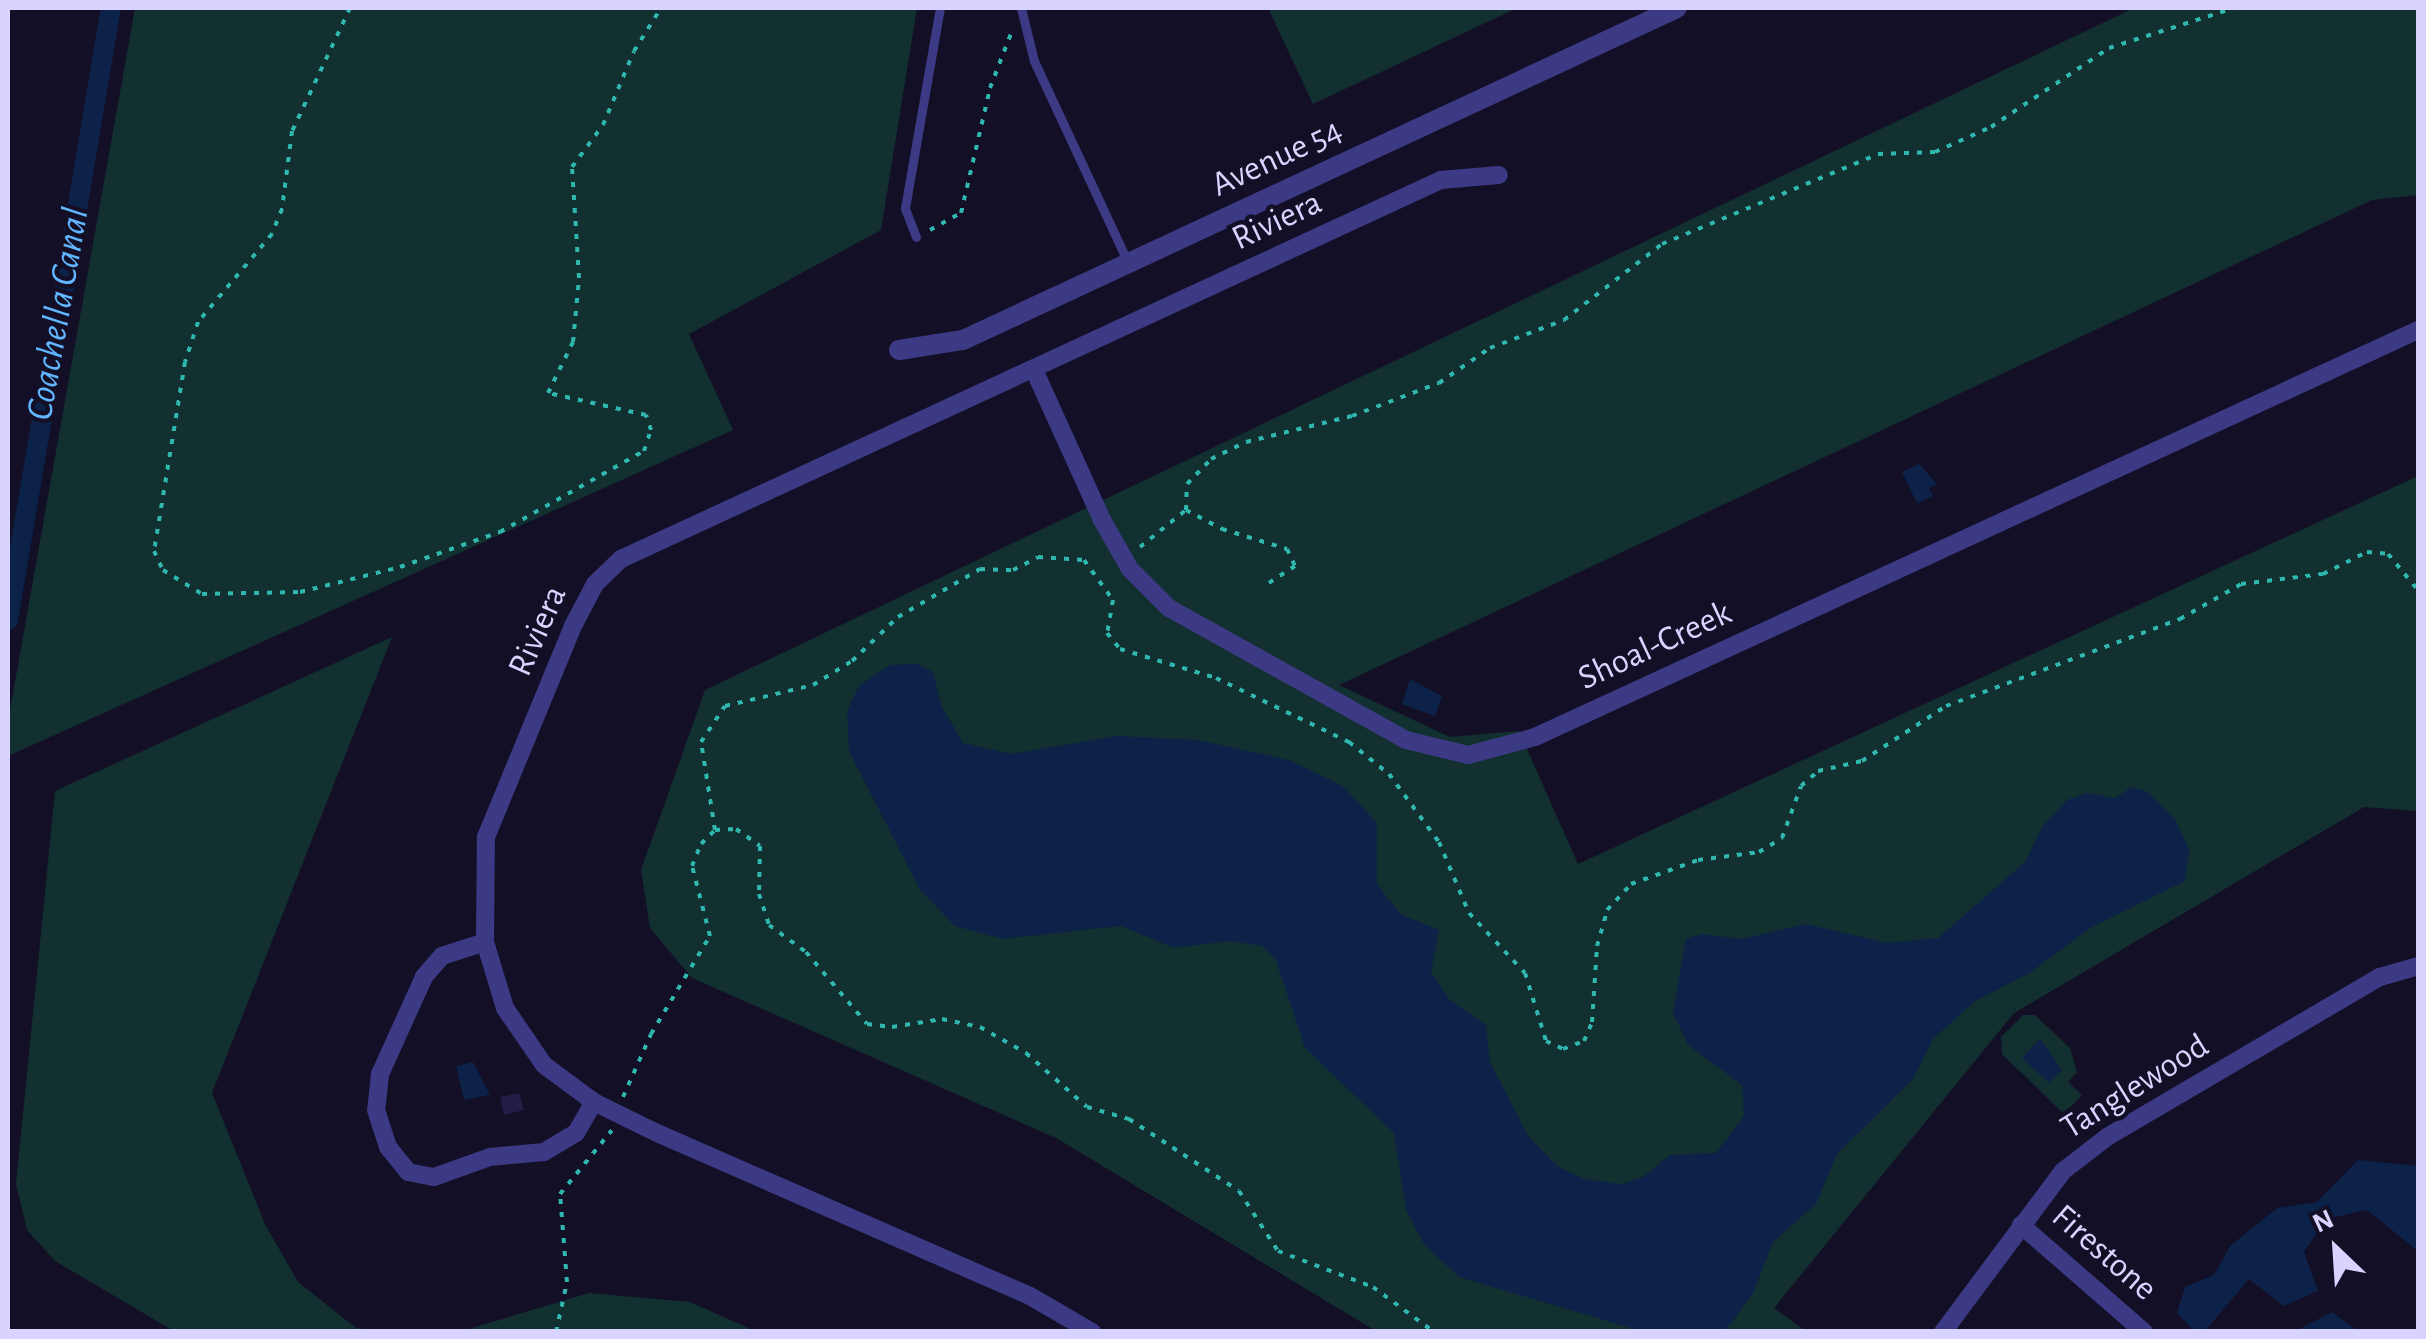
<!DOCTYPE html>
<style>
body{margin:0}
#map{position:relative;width:2426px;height:1339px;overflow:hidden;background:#130f26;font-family:"Alegreya Sans",sans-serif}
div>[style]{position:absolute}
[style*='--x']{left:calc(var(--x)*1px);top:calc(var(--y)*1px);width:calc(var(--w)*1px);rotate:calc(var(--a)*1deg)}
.green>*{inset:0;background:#12302f}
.water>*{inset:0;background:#0c2248}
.canal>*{height:20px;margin:-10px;padding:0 10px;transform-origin:10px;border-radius:10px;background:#0c2248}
.building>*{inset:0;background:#241b47}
.path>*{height:4px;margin-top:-2px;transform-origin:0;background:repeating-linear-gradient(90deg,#2fb8b0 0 5px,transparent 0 13px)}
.service>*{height:9px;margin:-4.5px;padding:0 4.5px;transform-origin:4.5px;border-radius:4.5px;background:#3d3a85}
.minor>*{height:18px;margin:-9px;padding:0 9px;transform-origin:9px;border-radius:9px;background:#3d3a85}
.tertiary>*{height:20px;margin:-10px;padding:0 10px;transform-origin:10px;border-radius:10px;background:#3d3a85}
span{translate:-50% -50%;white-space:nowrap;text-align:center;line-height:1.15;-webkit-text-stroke:9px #130f26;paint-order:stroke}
.street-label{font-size:35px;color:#d9d4ff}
.water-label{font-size:38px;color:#62b6ff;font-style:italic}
.frame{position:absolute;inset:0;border:10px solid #d9d4ff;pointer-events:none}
.north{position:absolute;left:2286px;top:1199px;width:100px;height:100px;-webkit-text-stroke:8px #130f26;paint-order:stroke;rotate:335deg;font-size:28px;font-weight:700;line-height:40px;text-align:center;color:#d9d4ff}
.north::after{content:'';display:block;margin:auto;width:35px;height:45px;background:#d9d4ff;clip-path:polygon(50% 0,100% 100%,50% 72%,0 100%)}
</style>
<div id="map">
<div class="green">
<div style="clip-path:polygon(135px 8px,917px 8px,881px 230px,689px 334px,733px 430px,8px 756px,8px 721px)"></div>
<div style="clip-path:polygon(1268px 8px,1517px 8px,1313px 104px)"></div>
<div style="clip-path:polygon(2134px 8px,2418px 8px,2418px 195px,2372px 200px,1339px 685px,1450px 737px,1519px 731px,1578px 864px,2418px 476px,2418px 811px,2364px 807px,2014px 1013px,1774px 1308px,1806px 1331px,1376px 1331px,1056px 1138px,692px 978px,650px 928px,641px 870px,705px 690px)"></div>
<div style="clip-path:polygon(392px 637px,212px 1093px,265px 1224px,298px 1282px,356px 1328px,383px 1331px,174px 1331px,55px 1261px,27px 1230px,16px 1184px,55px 791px)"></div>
<div style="clip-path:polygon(2023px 1015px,2035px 1015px,2070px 1048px,2077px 1072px,2068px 1082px,2082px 1095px,2064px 1114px,2002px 1054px,2001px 1037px)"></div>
<div style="clip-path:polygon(589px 1293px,690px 1302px,755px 1331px,462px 1331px)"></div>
</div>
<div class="water">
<div style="clip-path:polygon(1919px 464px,1937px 484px,1929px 488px,1933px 496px,1917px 503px,1902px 472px)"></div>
<div style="clip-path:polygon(918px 664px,933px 672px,942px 707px,963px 743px,1011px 754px,1117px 736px,1198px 740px,1289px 760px,1343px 786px,1377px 823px,1377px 884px,1400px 914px,1439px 930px,1431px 972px,1450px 1000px,1486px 1025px,1490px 1062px,1528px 1136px,1557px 1166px,1584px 1179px,1621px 1184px,1643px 1177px,1670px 1155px,1716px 1153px,1744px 1116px,1742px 1085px,1688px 1045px,1673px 1012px,1686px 939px,1702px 934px,1742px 939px,1806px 924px,1887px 943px,1938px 938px,2025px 862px,2042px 827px,2067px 800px,2087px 793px,2115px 798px,2132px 787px,2148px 792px,2175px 819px,2189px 849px,2185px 881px,2092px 927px,2028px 974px,1975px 1001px,1933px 1039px,1913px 1079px,1837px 1154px,1816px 1204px,1773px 1242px,1753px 1293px,1730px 1325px,1720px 1331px,1641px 1331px,1459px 1277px,1424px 1244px,1406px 1210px,1394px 1133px,1305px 1048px,1275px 958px,1262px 946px,1230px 941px,1174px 948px,1121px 926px,1003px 939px,955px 926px,920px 890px,849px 751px,847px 711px,859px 686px,890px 665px)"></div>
<div style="clip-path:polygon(1410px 679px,1442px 696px,1435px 716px,1402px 704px)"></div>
<div style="clip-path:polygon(2040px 1039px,2062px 1070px,2049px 1083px,2022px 1058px)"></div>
<div style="clip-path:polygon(473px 1062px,490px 1095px,464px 1100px,456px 1066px)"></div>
<div style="clip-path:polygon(2358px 1160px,2418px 1166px,2418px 1251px,2367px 1210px,2326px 1219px,2304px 1252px,2318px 1291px,2284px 1306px,2249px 1279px,2205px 1331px,2194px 1331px,2177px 1313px,2185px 1287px,2214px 1275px,2230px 1246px,2277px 1208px,2317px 1202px)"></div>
<div style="clip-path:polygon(2332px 1312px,2358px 1331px,2299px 1329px)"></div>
</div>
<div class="canal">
<div style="--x:8;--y:620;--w:621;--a:-80.45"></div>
</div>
<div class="building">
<div style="clip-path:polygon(519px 1093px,524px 1110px,504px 1115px,500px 1097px)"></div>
</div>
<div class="path">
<div style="--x:350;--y:8;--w:136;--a:115.2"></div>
<div style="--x:292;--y:131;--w:79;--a:97.3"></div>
<div style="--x:282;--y:209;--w:27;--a:112"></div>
<div style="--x:272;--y:234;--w:115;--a:130.1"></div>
<div style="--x:198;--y:322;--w:42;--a:108"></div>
<div style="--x:185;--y:362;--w:192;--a:99.3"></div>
<div style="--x:154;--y:551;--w:21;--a:65"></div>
<div style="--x:163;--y:570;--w:46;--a:31.6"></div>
<div style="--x:202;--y:594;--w:98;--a:-1.2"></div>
<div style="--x:300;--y:592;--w:103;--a:-14"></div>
<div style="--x:400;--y:567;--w:106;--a:-19.3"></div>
<div style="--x:500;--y:532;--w:165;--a:-29.4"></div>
<div style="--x:644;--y:451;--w:22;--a:-72"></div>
<div style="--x:651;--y:430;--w:16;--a:-108"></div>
<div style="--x:646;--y:415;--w:100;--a:-167.3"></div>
<div style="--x:548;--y:393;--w:57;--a:-63.9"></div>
<div style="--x:573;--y:342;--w:64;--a:-84.6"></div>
<div style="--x:579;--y:278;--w:111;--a:-93.6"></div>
<div style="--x:572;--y:167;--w:52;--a:-53.6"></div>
<div style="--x:603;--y:125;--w:80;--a:-67.3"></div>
<div style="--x:634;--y:51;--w:51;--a:-57.9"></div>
<div style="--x:930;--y:230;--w:35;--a:-29"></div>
<div style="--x:961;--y:213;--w:128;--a:-76.9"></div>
<div style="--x:990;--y:88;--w:61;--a:-68.9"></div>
<div style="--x:1186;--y:510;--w:26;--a:-88"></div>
<div style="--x:1187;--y:484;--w:35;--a:-46"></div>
<div style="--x:1211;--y:459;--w:39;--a:-26"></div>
<div style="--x:1246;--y:442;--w:109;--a:-13.8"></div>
<div style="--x:1352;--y:416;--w:93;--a:-20.8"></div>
<div style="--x:1439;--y:383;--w:62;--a:-34.5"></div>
<div style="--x:1490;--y:348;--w:79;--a:-20.7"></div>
<div style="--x:1564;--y:320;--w:124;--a:-37.8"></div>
<div style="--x:1662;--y:244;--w:234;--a:-22.6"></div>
<div style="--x:1878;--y:154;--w:57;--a:-2"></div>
<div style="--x:1935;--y:152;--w:61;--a:-24.1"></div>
<div style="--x:1991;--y:127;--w:142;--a:-33.8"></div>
<div style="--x:2109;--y:48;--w:131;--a:-17.7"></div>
<div style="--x:1140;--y:547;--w:59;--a:-38.8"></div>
<div style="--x:1186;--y:510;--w:41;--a:27.8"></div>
<div style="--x:1222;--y:529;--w:68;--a:17.1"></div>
<div style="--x:1287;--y:549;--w:19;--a:65"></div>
<div style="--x:1295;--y:566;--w:35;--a:147"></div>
<div style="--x:715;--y:830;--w:89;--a:-99"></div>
<div style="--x:701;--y:742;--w:43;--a:-56.3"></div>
<div style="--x:725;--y:706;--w:90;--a:-13.4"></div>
<div style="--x:813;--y:685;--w:46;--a:-31.6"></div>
<div style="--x:852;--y:661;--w:64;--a:-43.7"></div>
<div style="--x:898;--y:617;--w:95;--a:-30.3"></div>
<div style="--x:980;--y:569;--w:33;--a:2"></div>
<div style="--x:1013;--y:570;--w:28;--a:-27"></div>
<div style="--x:1038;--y:557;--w:46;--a:3.7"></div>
<div style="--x:1084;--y:560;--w:49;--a:54.1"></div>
<div style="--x:1113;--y:600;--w:34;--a:100"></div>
<div style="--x:1107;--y:633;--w:21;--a:51"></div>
<div style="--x:1120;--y:649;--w:100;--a:16.8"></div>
<div style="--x:1216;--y:678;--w:148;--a:25.7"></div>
<div style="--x:1349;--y:742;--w:51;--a:38.7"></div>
<div style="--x:1389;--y:774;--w:84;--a:53.7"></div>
<div style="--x:1439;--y:842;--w:77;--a:67.1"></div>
<div style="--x:1469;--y:913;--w:82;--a:47"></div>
<div style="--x:1525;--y:973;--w:71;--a:72.8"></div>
<div style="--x:1546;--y:1041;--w:19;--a:25"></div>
<div style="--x:1563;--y:1049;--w:22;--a:-21"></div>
<div style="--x:1584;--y:1041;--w:21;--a:-67"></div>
<div style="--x:1592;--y:1022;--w:76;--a:-86.2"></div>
<div style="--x:1597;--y:946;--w:37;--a:-74"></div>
<div style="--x:1607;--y:910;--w:35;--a:-47"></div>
<div style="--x:1631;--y:884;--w:71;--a:-19.7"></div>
<div style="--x:1698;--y:860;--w:62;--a:-7.5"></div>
<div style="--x:1759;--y:852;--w:27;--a:-31"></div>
<div style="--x:1782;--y:838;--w:55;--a:-69.9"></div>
<div style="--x:1801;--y:786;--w:23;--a:-41"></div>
<div style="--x:1818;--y:771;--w:45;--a:-12.8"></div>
<div style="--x:1862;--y:761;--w:100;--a:-33.2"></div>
<div style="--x:1946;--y:706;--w:250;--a:-20.4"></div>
<div style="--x:2180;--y:619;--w:70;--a:-29.8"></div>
<div style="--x:2241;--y:584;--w:83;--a:-7"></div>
<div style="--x:2323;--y:574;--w:49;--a:-26.6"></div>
<div style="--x:2367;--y:552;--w:21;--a:5"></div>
<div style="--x:2388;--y:554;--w:47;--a:50.2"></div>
<div style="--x:623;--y:1097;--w:69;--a:-66"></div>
<div style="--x:651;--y:1034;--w:114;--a:-59"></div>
<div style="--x:710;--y:936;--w:72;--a:-104.4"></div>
<div style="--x:692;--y:866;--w:24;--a:-68"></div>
<div style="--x:701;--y:844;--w:20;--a:-45"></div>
<div style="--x:715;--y:830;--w:21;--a:-3"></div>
<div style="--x:736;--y:829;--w:29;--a:35"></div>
<div style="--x:760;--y:846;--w:48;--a:91.2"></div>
<div style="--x:759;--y:894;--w:33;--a:72"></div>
<div style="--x:769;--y:925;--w:46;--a:36.1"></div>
<div style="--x:806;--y:952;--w:94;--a:49.7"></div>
<div style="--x:867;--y:1024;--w:25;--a:7"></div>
<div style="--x:892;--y:1027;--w:51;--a:-9.1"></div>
<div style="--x:942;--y:1019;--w:39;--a:12"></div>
<div style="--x:980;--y:1027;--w:53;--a:29.5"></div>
<div style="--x:1026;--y:1053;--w:81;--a:41.5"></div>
<div style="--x:1087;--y:1107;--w:44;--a:15.9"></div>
<div style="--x:1129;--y:1119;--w:131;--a:33.2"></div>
<div style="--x:1239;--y:1191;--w:72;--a:57"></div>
<div style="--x:1278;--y:1251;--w:102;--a:20.8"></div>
<div style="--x:1373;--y:1287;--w:76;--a:36.4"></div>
<div style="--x:556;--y:1332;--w:51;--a:-77.6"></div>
<div style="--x:567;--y:1282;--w:88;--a:-94.5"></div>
<div style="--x:560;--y:1194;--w:82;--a:-50.9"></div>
</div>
<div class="service">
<div style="--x:1021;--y:8;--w:55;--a:76.2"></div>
<div style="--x:1034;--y:61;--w:223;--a:65"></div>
<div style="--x:916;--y:237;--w:31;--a:-111"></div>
<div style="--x:905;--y:208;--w:203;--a:-80.1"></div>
</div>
<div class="minor">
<div style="--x:1035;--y:372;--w:162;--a:65.6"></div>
<div style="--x:1102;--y:520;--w:56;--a:60.3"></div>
<div style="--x:1130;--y:569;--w:55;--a:45"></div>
<div style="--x:1169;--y:608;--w:271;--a:29.1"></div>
<div style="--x:1406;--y:740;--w:64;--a:13.6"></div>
<div style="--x:1468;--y:755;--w:69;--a:-15"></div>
<div style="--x:1535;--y:737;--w:972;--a:-24.75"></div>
<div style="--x:485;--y:942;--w:45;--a:162"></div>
<div style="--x:442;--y:956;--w:28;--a:131"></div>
<div style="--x:424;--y:977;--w:107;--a:114.4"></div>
<div style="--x:380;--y:1074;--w:36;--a:96"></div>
<div style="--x:376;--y:1110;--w:39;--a:72"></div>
<div style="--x:388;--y:1147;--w:32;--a:51"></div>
<div style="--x:408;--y:1172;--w:26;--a:11"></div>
<div style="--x:434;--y:1177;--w:59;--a:-19.7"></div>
<div style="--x:490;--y:1157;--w:54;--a:-5.3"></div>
<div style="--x:544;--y:1152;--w:37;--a:-31"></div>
<div style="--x:576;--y:1133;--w:36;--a:-60"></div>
<div style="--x:2021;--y:1225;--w:163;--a:41"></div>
<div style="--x:1092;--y:1332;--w:72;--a:-149.9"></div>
<div style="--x:1030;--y:1296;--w:405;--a:-156.4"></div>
<div style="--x:659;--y:1134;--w:72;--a:-153.8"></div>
<div style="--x:594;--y:1102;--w:62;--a:-143.5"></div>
<div style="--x:544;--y:1065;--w:69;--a:-124.4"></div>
<div style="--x:505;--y:1008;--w:69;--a:-106.9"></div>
<div style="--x:485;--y:942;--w:105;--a:-89.5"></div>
<div style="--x:486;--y:837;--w:230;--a:-67.6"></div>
<div style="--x:574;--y:624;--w:45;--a:-62.3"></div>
<div style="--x:595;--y:584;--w:36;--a:-44"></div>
<div style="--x:621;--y:559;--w:903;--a:-24.81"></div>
<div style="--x:1441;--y:180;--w:58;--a:-4.9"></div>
<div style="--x:1943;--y:1332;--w:201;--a:-53.3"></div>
<div style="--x:2063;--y:1171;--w:56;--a:-37.7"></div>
<div style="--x:2107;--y:1137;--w:316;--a:-30.4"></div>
<div style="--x:2380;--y:977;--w:40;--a:-16"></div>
</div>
<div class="tertiary">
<div style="--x:899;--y:350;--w:65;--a:-8.9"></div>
<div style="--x:963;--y:340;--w:787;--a:-24.94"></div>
</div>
<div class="street-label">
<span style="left:1277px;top:158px;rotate:-25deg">Avenue 54</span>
<span style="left:1277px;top:221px;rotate:-25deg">Riviera</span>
<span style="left:538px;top:631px;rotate:-66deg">Riviera</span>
<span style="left:1655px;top:646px;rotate:-25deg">Shoal-Creek</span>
<span style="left:2135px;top:1087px;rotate:-32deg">Tanglewood</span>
<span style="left:2104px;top:1253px;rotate:41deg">Firestone</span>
</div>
<div class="water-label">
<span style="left:59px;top:314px;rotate:-80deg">Coachella Canal</span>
</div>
<div class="frame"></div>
<div class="north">N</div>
</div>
